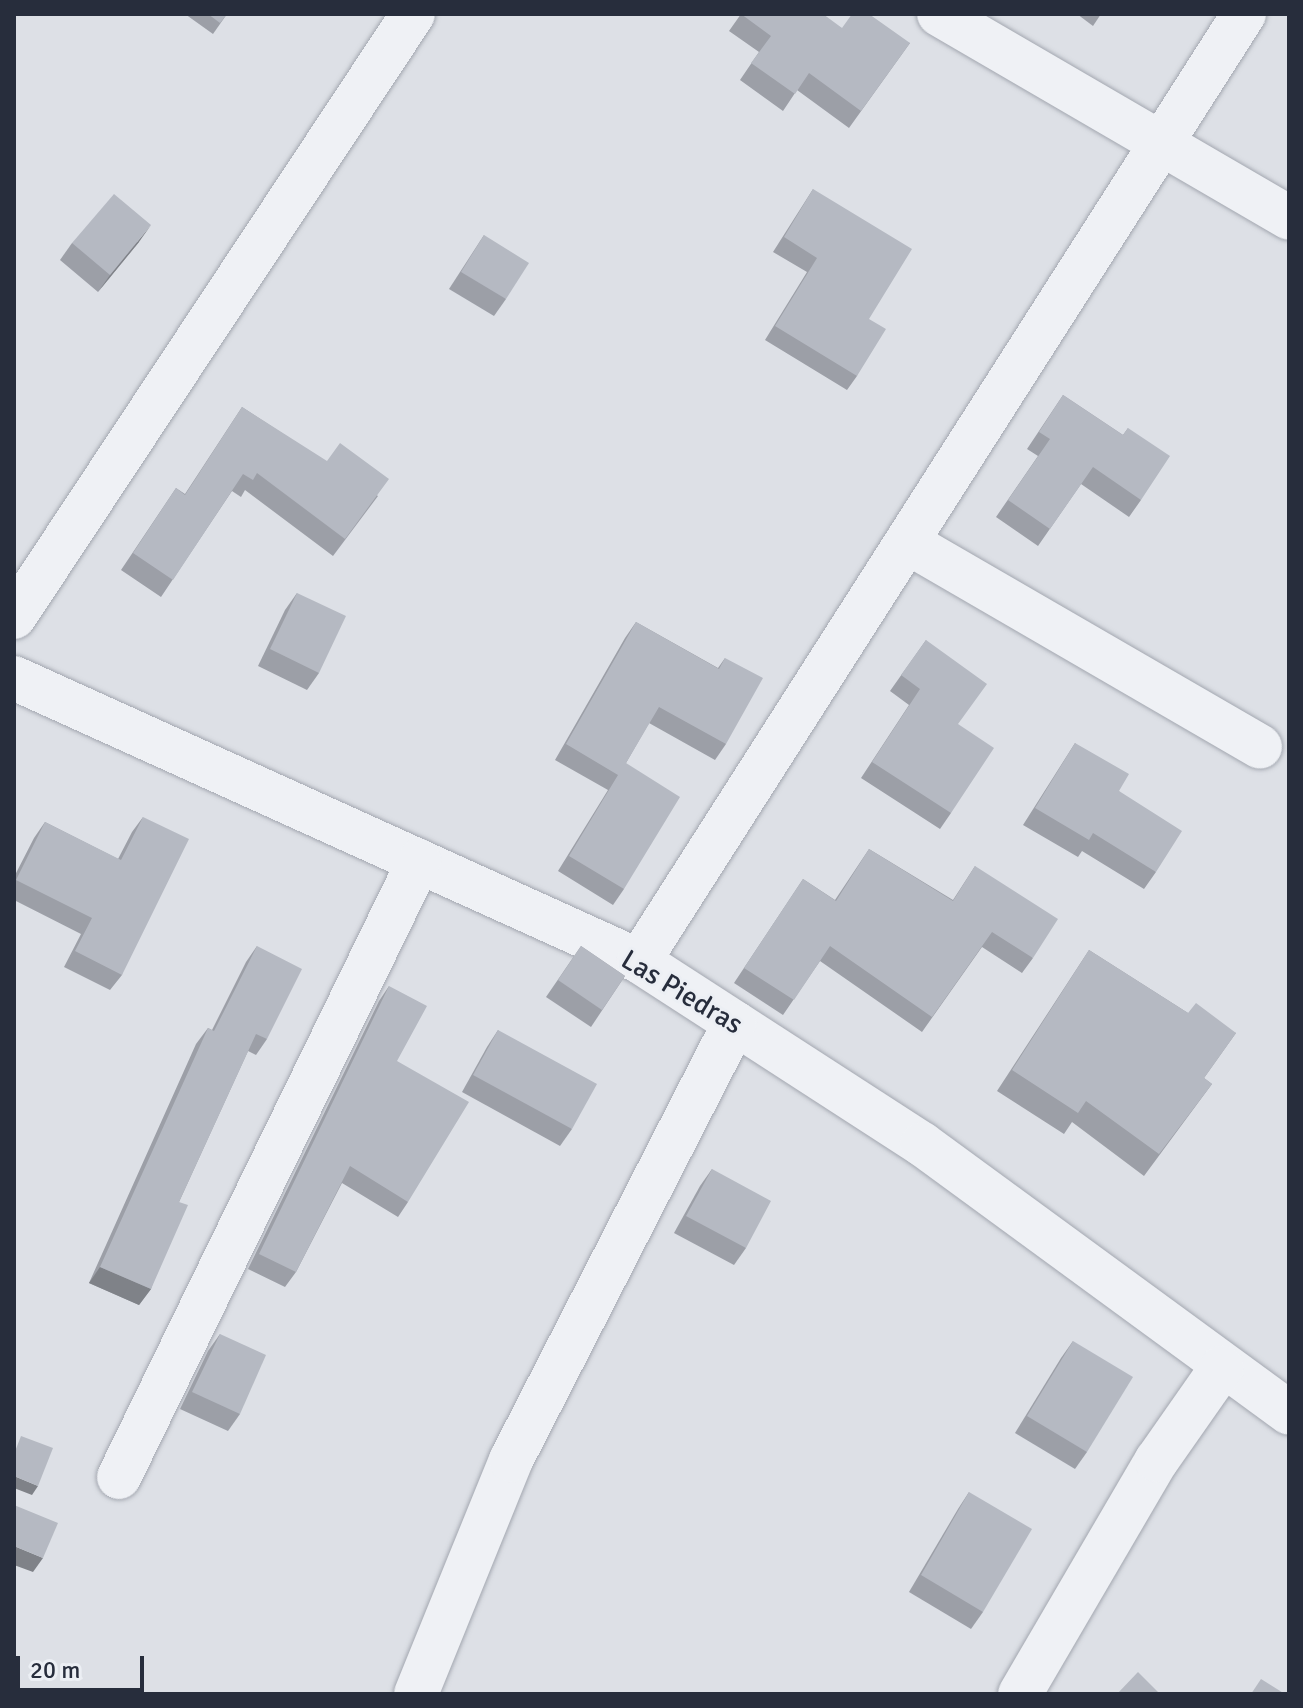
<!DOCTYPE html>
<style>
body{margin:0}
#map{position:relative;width:1303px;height:1708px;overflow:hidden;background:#dde0e6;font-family:Signika,sans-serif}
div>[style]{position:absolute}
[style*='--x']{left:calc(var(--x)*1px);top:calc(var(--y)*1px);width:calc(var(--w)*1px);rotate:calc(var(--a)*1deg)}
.roads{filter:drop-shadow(0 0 2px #a3a7b0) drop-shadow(0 0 2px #a3a7b0)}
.minor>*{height:44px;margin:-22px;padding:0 22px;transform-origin:22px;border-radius:22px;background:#eff1f5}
.wall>*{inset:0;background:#9c9fa7}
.shaded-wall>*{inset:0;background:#7f8288}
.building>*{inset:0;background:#b5b9c2}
span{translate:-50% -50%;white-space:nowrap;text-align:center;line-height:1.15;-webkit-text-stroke:6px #eceff4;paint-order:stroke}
.street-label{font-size:28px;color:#272d3c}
.frame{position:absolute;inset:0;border:16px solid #272d3c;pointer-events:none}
.scale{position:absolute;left:16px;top:1656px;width:128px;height:36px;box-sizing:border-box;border:4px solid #272d3c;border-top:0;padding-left:10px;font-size:24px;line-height:28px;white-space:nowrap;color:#272d3c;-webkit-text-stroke:6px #eceff4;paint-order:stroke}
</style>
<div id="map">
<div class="roads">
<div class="minor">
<div style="--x:939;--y:14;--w:405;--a:30.2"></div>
<div style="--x:907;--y:542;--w:408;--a:30.1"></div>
<div style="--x:14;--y:617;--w:723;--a:-56.51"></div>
<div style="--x:14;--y:678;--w:686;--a:24.36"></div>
<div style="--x:639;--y:961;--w:337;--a:32.9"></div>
<div style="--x:922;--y:1144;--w:455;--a:36.2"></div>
<div style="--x:639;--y:961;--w:1124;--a:-57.43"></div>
<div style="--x:119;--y:1477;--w:685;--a:-64.03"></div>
<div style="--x:416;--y:1694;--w:253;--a:-67.9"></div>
<div style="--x:511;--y:1460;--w:491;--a:-62.9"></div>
<div style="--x:1020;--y:1694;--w:271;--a:-59.7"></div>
<div style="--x:1157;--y:1460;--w:113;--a:-55"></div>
</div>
</div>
<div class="wall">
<div style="clip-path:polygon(185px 14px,227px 14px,213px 34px)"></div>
<div style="clip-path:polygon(741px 14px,842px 28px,910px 43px,849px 128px,797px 90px,783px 111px,740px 80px,759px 52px,729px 31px)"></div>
<div style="clip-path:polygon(1077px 14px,1101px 14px,1093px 26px)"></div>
<div style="clip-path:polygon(813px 189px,869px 319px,857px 376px,847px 390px,765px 340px,807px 272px,773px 252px)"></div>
<div style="clip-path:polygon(484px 235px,506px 299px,494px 316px,449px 289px)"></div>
<div style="clip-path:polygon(139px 242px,98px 292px,60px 260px,72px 243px)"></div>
<div style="clip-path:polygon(1063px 395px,1123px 435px,1128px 428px,1141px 500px,1129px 517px,1081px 484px,1038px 546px,996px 517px,1038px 456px,1027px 449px)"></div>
<div style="clip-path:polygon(242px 407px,378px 496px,333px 556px,245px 490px,241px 497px,232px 491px,161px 597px,121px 570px,176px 488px,185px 494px)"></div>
<div style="clip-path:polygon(297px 593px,319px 673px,307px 690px,258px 666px,285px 610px)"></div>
<div style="clip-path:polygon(636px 622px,718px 668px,725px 658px,726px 744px,715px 760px,649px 723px,626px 763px,624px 889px,613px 905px,558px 871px,608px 790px,555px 760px,625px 638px)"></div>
<div style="clip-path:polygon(926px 640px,958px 725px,951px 813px,940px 829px,861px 778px,909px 705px,890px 691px)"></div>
<div style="clip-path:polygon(1075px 743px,1119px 791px,1156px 872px,1144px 889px,1082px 851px,1078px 857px,1023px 825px)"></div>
<div style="clip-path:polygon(143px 817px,122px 975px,110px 990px,64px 967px,81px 934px,14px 900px,14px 877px,34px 838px,45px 822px,118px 859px,132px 832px)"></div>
<div style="clip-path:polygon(869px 849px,953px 900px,975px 866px,1033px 958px,1022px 973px,982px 947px,922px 1032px,820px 961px,783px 1015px,734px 983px,803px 879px,835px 900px)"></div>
<div style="clip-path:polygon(257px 946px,267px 1039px,256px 1055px,248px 1051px,179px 1202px,151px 1289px,139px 1305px,89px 1283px,196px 1044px,208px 1028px,212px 1030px,246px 962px)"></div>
<div style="clip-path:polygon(581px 946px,625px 976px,591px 1027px,546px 997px)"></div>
<div style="clip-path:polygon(1089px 950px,1188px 1013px,1236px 1033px,1204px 1078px,1212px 1084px,1144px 1176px,1072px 1122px,1064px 1134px,997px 1091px)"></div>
<div style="clip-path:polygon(389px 986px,397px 1061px,408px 1202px,398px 1217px,342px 1183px,296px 1272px,285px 1287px,248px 1269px,379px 1001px)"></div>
<div style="clip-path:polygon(498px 1030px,572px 1129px,560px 1146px,462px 1092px,487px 1047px)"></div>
<div style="clip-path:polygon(712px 1169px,746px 1248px,734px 1265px,674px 1233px,700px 1186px)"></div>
<div style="clip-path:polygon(220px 1334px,240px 1414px,228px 1431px,180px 1409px,208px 1351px)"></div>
<div style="clip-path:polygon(1073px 1341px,1087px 1452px,1075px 1469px,1015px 1433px,1061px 1358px)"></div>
<div style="clip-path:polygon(969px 1492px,983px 1612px,971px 1629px,909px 1592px,958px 1509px)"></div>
</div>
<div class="shaded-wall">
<div style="clip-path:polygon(151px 225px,139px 242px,98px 292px,110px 275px)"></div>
<div style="clip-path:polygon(100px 1267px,151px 1289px,139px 1305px,89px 1283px)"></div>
<div style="clip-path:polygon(14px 1476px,38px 1486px,32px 1495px,14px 1488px)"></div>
<div style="clip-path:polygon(14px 1546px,43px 1558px,33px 1572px,14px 1565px)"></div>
</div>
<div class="building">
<div style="clip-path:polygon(208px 14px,227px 14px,220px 23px)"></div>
<div style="clip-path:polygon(741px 14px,823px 14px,842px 28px,852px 14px,869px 14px,910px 43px,861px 111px,809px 73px,795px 94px,751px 63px,771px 36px)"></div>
<div style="clip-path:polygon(813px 189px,912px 249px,869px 319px,886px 329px,857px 376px,775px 326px,817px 258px,784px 237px)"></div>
<div style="clip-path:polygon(114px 194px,151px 225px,110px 275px,72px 243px)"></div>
<div style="clip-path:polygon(484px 235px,529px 263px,506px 299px,461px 272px)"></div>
<div style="clip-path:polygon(1063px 395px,1123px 435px,1128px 428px,1170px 456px,1141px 500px,1093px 467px,1050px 529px,1008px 500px,1050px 439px,1039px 432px)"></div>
<div style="clip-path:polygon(242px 407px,327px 461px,340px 443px,389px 479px,345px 539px,257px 473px,253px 480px,243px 474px,173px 580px,133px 553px,176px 488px,185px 495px)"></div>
<div style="clip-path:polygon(297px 593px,346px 616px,319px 673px,270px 649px)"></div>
<div style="clip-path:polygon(636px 622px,719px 669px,725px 658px,763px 678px,726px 744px,659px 707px,626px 763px,680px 797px,624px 889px,569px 856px,618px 775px,566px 744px)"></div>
<div style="clip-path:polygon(926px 640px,987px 684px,958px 724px,994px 748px,951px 813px,872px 762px,920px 689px,901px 675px)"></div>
<div style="clip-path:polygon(1075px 743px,1129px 774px,1119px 791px,1182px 831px,1156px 872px,1093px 833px,1089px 840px,1035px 808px)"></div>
<div style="clip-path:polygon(143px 817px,189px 839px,122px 975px,75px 951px,92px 918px,16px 880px,45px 822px,121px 860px)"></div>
<div style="clip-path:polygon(869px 849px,953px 901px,975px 866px,1058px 919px,1033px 958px,992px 932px,932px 1017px,830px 946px,794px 1000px,744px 968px,803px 879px,836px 901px)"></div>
<div style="clip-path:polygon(257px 946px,302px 969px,267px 1039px,256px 1034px,179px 1202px,188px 1205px,151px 1289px,100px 1267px,208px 1028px,214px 1031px)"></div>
<div style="clip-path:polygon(581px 946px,625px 976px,602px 1010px,558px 980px)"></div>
<div style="clip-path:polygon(1089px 950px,1188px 1013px,1196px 1003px,1236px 1033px,1204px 1078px,1212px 1084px,1159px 1154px,1086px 1101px,1078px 1113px,1012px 1070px)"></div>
<div style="clip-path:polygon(389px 986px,427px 1006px,397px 1061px,469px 1102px,408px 1202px,350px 1166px,296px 1272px,259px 1254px)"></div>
<div style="clip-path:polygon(498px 1030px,597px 1084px,572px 1129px,473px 1075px)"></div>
<div style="clip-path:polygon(712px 1169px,771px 1201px,746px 1248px,686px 1216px)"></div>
<div style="clip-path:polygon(220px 1334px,266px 1355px,240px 1414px,192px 1392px)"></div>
<div style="clip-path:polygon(1073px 1341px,1133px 1377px,1087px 1452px,1027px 1416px)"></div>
<div style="clip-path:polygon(21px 1436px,53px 1448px,38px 1486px,14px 1476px,14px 1454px)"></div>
<div style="clip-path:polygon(969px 1492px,1032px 1529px,983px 1612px,921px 1575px)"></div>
<div style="clip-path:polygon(14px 1505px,58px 1523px,43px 1558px,14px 1546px)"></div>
<div style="clip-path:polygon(1138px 1672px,1160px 1694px,1117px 1694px)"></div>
<div style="clip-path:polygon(1261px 1679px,1285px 1694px,1251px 1694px)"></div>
</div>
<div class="street-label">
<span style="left:682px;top:992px;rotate:31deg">Las Piedras</span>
</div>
<div class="frame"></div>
<div class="scale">20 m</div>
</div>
